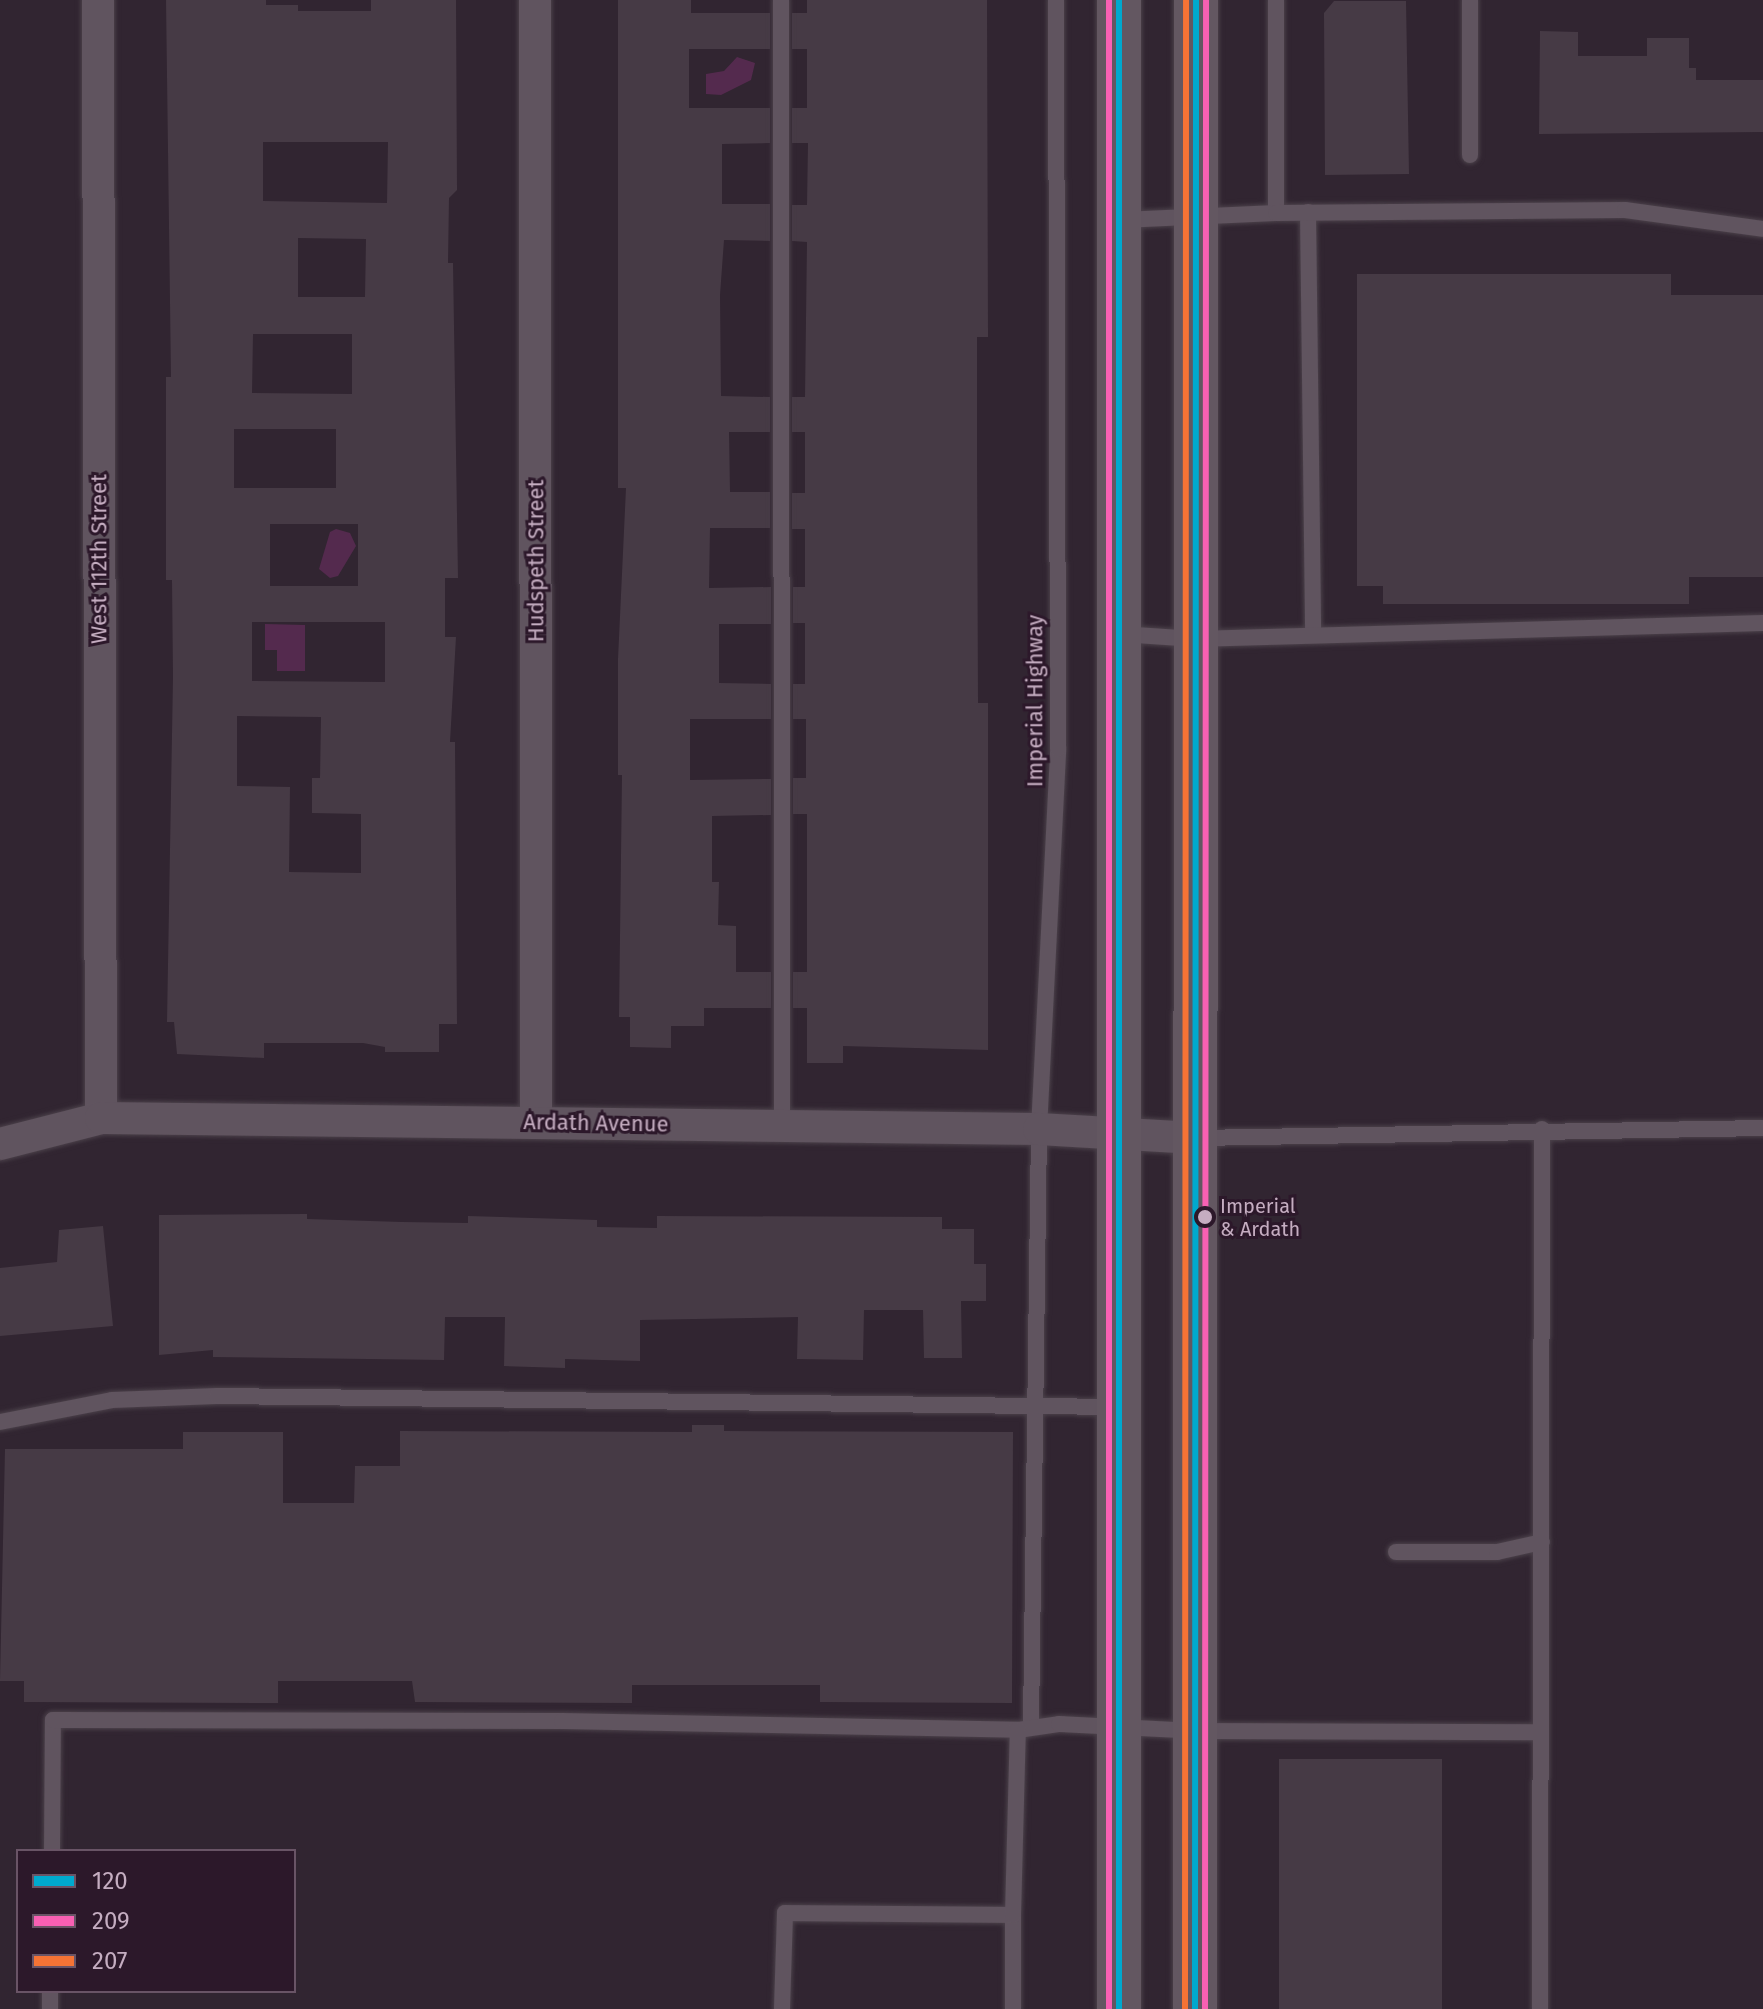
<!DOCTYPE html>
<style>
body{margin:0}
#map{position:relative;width:1763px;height:2009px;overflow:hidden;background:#312531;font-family:"Fira Sans",sans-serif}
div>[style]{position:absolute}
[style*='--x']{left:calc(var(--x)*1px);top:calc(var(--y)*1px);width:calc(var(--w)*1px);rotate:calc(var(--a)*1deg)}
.water>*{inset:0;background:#542a4e}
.building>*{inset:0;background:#463a45}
.roads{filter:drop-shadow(0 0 2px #4b414a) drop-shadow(0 0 2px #4b414a)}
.lane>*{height:16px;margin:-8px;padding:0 8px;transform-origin:8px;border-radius:8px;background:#60545f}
.street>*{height:32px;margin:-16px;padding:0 16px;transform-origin:16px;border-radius:16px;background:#60545f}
.primary>*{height:44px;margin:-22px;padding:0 22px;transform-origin:22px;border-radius:22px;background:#635761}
.bus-1>*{height:6px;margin:-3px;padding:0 3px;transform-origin:3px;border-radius:3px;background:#00a9ce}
.bus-2>*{height:6px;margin:-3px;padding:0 3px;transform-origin:3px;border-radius:3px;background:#f860b3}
.bus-3>*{height:6px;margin:-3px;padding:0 3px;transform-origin:3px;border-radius:3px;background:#f57335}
.dots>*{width:22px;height:22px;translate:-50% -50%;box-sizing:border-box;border:4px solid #2c182a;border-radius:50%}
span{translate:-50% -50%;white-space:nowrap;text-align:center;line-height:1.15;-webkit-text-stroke:6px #2c182a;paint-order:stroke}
.bus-label{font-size:20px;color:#c5adc1}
.left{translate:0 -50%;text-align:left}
.street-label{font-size:22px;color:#c5adc1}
.legend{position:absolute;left:16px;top:1849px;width:280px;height:144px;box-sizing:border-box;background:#2c182a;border:2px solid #695466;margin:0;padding:10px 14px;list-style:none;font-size:24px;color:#c5adc1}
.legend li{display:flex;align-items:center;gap:16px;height:40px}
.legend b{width:40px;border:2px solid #695466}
</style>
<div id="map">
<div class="water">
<div style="clip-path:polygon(737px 57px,755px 63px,751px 80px,721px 95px,706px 94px,706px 74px,724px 71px)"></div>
<div style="clip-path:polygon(336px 529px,350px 533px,356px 546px,338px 576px,330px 578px,319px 569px,330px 532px)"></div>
<div style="clip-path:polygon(265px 624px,305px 625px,305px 671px,277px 671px,277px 650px,265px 650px)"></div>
</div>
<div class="building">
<div style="clip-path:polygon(evenodd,166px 0,266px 0,266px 5px,298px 5px,298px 11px,371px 11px,371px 0,456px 0,457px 190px,449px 198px,448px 263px,453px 263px,458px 578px,445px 578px,445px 637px,456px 637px,450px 742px,455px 742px,457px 1024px,439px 1024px,439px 1052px,385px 1052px,385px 1047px,363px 1043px,264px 1043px,264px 1058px,177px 1054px,174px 1022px,167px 1022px,173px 677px,172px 580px,166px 580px,166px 377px,171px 377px,166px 0,263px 142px,388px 142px,387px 203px,263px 201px,263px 142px,166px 0,298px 238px,366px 239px,365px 297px,298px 297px,298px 238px,166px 0,253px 334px,352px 334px,352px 394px,252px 393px,253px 334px,166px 0,234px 429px,336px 429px,336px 488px,234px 488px,234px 429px,166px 0,270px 524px,358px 524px,358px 586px,270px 586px,270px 524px,166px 0,252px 622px,385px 622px,385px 682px,252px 681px,252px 622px,166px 0,237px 716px,321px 717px,320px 778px,312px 778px,312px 813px,361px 814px,361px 873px,289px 872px,290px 787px,237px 786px,237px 716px)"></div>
<div style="clip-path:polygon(618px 0,691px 0,691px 13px,770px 13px,770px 49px,689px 49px,689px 108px,770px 108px,770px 143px,722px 144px,722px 204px,770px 204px,770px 241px,724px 240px,720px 295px,721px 396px,770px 397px,770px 432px,729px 432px,730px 492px,770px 492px,770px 528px,710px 528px,709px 588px,771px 587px,771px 624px,719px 624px,719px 683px,771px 684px,771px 719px,690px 719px,690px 780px,771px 779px,771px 815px,712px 816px,712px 882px,719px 882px,718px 925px,736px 926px,736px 972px,771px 972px,771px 1008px,704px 1008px,704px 1026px,671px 1026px,671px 1048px,630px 1047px,630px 1017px,619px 1017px,622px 775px,618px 775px,618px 659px,626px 488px,618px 488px)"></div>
<div style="clip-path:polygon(807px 0,987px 0,988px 337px,977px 337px,977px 453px,978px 703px,988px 703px,988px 1050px,843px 1046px,843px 1063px,807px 1063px,807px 1008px,793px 1008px,793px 972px,807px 972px,807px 814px,793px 814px,793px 778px,806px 778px,806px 719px,793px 719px,793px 684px,805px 684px,805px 623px,793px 623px,793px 587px,805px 587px,805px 529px,792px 529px,792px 493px,805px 493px,805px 432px,792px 432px,792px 397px,805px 397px,807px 242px,792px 241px,792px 205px,807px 205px,808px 143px,792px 143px,792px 108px,807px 108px,807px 49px,792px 49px,792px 13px,807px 13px)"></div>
<div style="clip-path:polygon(1334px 1px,1406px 1px,1409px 174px,1325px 175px,1324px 13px)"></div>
<div style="clip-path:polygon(1540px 31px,1578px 32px,1578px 56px,1647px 56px,1647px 38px,1689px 38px,1689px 68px,1696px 68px,1696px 80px,1763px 80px,1763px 132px,1539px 134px)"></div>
<div style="clip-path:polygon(1357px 274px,1671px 274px,1671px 295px,1763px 295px,1763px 577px,1689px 577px,1689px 604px,1383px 604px,1383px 586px,1357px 586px)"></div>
<div style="clip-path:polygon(307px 1214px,307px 1219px,402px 1222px,468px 1223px,468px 1216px,597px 1220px,597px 1227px,657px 1228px,657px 1216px,942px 1217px,942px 1229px,974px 1229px,974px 1264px,986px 1264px,986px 1301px,961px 1301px,962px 1358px,924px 1358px,923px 1310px,864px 1310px,863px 1360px,797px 1359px,798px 1317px,640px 1320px,640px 1361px,565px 1359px,565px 1368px,504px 1366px,505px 1317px,445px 1317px,444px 1360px,213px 1357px,213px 1350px,159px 1355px,159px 1215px)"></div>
<div style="clip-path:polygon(103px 1226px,113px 1326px,0 1336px,0 1268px,57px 1262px,59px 1230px)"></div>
<div style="clip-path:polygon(692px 1425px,724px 1425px,724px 1431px,1013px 1432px,1012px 1703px,820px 1702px,820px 1685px,632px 1685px,632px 1703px,415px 1702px,412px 1681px,278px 1681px,278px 1703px,24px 1702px,24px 1681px,0 1681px,5px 1449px,183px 1449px,183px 1432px,283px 1432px,283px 1503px,354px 1503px,355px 1466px,400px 1466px,400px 1431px,692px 1432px)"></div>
<div style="clip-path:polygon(1279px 1759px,1442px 1759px,1442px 2009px,1279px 2009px)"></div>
</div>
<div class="roads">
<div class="lane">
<div style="--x:781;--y:0;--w:1125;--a:89.95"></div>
<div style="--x:1276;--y:0;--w:213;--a:90"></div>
<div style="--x:1470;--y:155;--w:155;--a:-90"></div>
<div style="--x:1308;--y:212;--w:423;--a:89.3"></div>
<div style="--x:1122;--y:220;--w:154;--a:-2.6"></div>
<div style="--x:1276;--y:213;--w:349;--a:-0.5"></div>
<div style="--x:1625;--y:210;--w:139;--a:7.8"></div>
<div style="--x:1121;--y:634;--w:74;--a:3.9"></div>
<div style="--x:1195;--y:639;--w:568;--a:-1.61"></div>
<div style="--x:1197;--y:1138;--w:566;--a:-1.01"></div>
<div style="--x:0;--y:1422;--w:114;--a:-11.1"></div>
<div style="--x:112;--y:1400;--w:105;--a:-2.2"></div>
<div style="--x:217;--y:1396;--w:901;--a:0.7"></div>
<div style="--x:1396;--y:1552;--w:101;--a:0"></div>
<div style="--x:1497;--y:1552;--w:46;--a:-12.5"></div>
<div style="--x:1031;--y:1724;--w:595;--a:-89.23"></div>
<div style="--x:1039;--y:1129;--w:380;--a:-87.1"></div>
<div style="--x:1058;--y:749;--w:749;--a:-90.15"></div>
<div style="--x:52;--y:1851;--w:131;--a:-89.6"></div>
<div style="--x:53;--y:1720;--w:509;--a:0.11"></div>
<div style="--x:562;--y:1721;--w:456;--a:1.1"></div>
<div style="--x:1018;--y:1730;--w:41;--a:-8.3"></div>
<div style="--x:1059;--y:1724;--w:136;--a:2.9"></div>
<div style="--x:1195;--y:1731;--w:344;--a:0.2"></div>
<div style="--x:1013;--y:1915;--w:94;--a:90"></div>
<div style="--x:50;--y:2009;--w:18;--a:-90"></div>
<div style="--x:782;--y:2009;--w:96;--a:-88.2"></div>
<div style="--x:785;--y:1913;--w:228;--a:0.5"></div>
<div style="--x:1013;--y:1915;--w:185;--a:-88.5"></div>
<div style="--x:1540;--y:2009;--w:880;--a:-89.87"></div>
</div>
<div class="street">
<div style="--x:98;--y:0;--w:1118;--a:89.85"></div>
<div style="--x:535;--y:0;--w:1122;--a:89.95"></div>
<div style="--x:0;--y:1144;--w:104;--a:-14.4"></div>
<div style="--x:101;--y:1118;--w:938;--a:0.67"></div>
<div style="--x:1039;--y:1129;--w:156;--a:3.3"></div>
</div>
<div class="primary">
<div style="--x:1119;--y:0;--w:2009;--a:90"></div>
<div style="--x:1195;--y:2009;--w:2009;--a:-89.97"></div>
</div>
</div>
<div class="bus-1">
<div style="--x:1119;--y:0;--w:2009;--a:90"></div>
<div style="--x:1195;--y:2009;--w:2009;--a:-89.97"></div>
</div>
<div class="bus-2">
<div style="--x:1109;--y:0;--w:2009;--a:90"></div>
<div style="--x:1205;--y:2009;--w:2009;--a:-89.97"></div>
</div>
<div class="bus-3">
<div style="--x:1185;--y:2009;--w:2009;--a:-89.97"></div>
</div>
<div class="dots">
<div style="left:1205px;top:1217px;background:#c5adc1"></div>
</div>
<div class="bus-label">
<span class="left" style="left:1220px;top:1218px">Imperial<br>&amp; Ardath</span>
</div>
<div class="street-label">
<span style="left:99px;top:559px;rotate:-90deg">West 112th Street</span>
<span style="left:536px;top:561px;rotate:-90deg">Hudspeth Street</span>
<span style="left:1035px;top:701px;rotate:-90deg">Imperial Highway</span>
<span style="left:596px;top:1123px;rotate:1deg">Ardath Avenue</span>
</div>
<ul class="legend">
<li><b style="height:10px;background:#00a9ce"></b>120</li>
<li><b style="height:10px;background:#f860b3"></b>209</li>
<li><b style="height:10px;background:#f57335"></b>207</li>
</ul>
</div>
